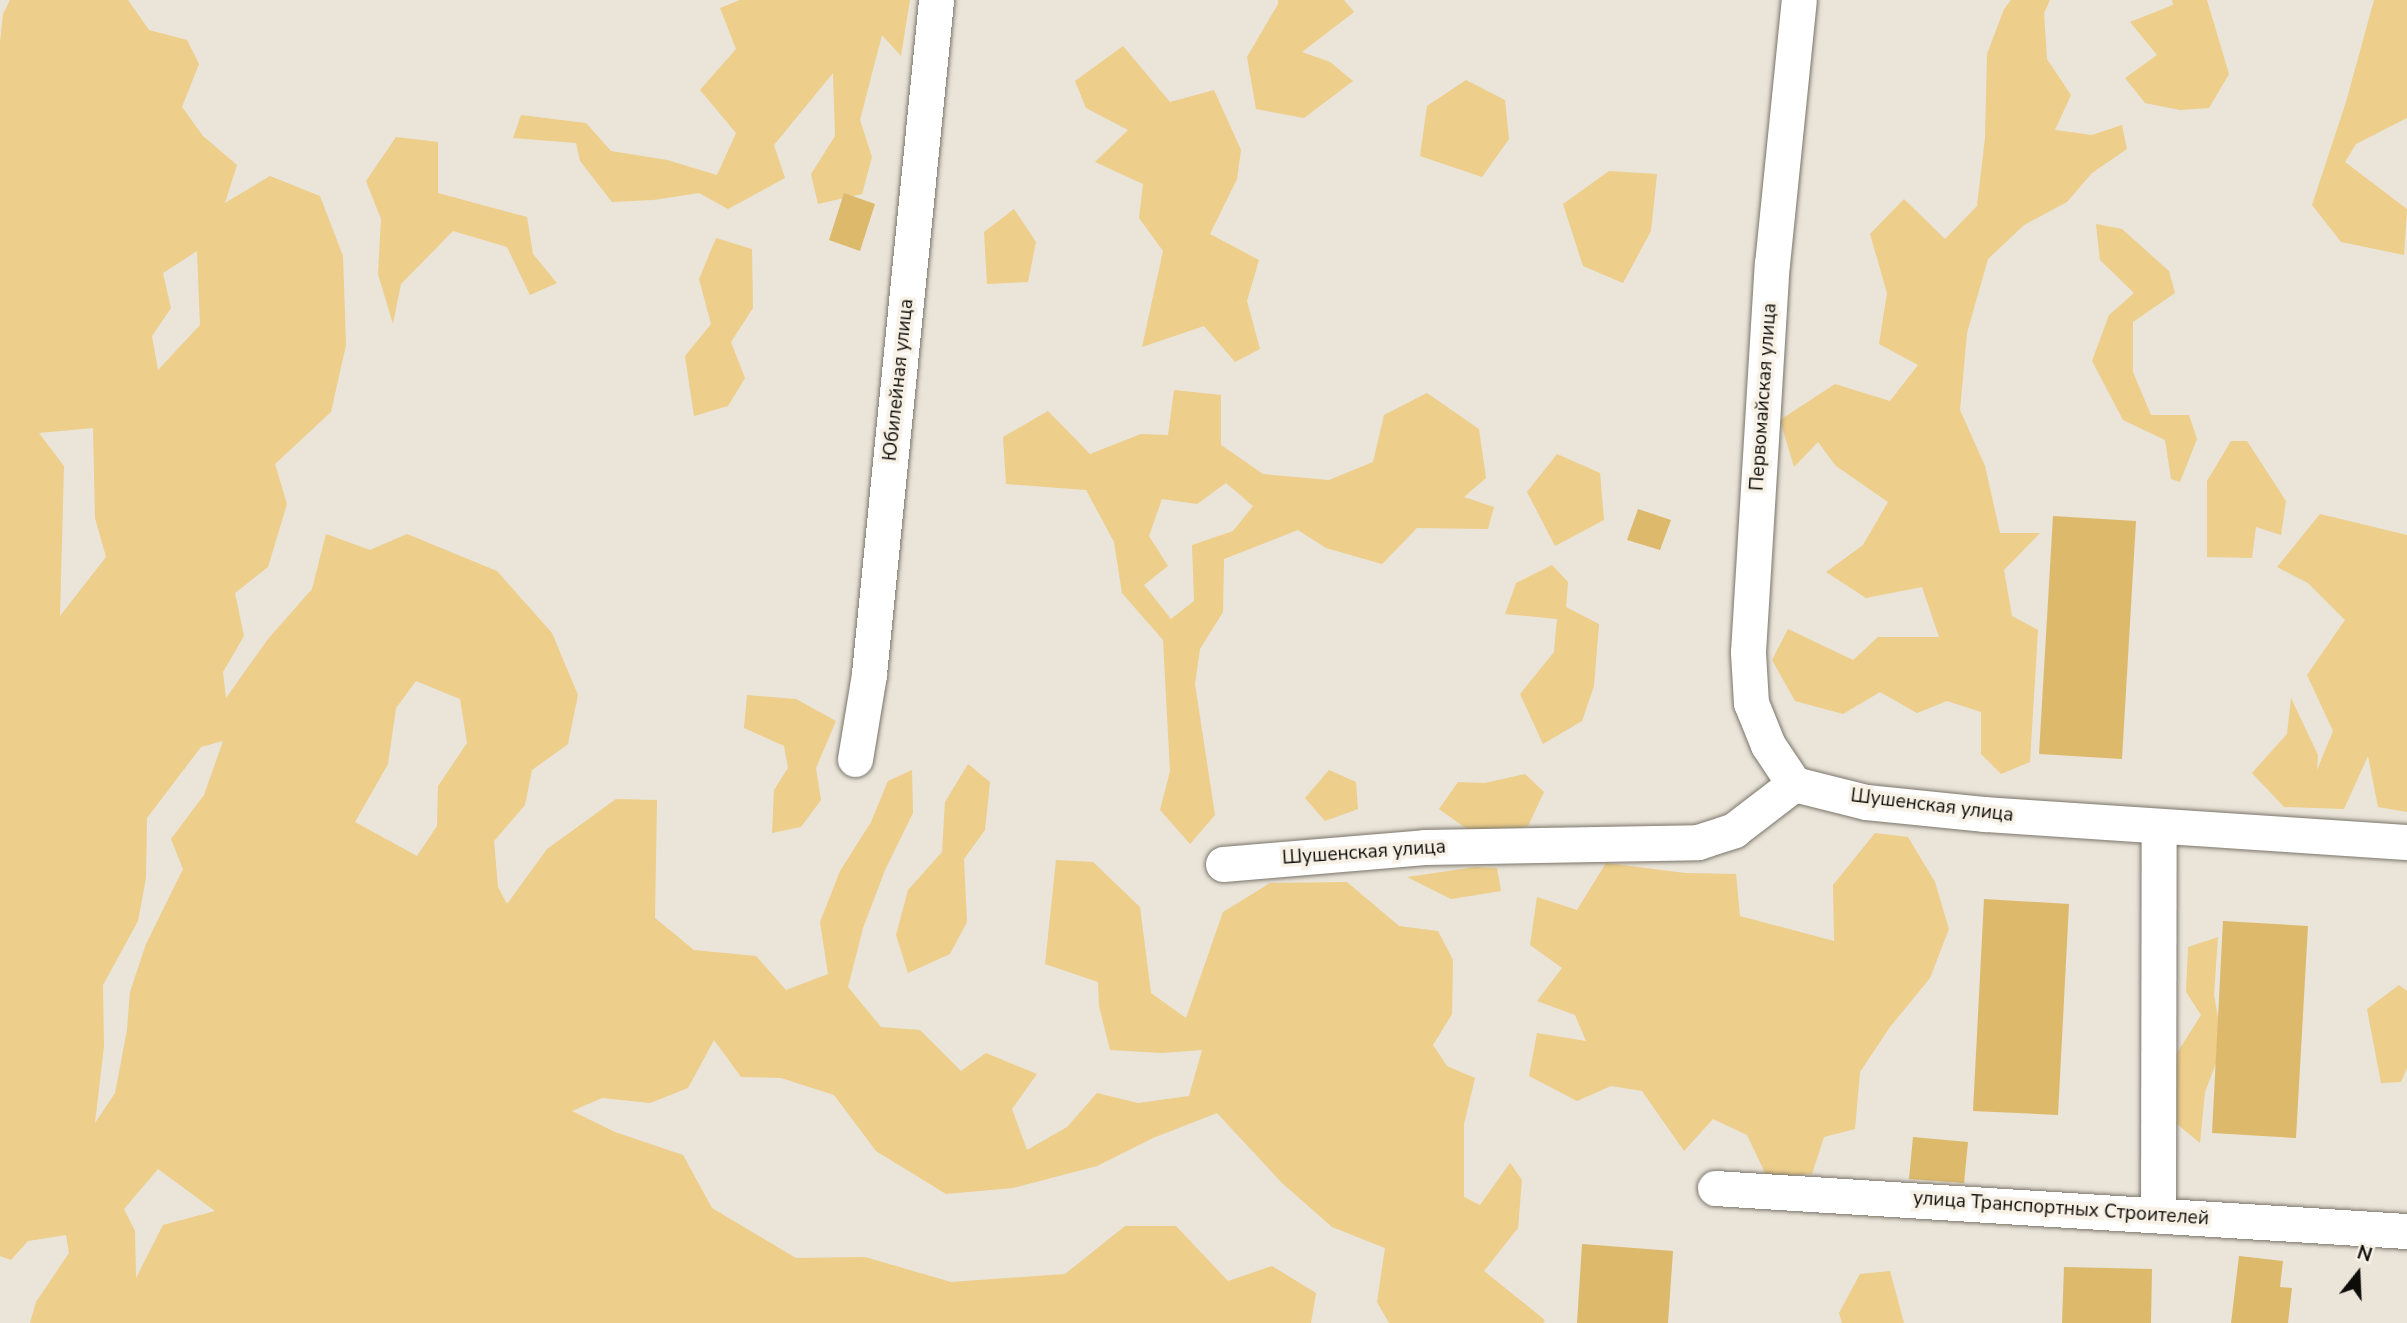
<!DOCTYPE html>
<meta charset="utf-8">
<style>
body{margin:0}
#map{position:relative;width:2407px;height:1323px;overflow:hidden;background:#eae4d9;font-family:"Nunito Sans",sans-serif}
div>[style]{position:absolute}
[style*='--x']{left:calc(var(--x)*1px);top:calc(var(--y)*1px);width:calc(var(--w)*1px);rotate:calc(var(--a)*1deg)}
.green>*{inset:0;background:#edce8a}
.building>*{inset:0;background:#ddba6b}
.roads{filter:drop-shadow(0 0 2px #7a756a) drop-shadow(0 0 2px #7a756a)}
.minor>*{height:35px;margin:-17.5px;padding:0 17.5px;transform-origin:17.5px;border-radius:17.5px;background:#fff}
span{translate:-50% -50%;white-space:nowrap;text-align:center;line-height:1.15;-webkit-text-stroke:7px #f7f1e6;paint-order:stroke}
.street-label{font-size:19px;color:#0e0c08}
.north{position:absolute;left:2323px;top:1239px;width:70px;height:70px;-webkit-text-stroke:5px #f7f1e6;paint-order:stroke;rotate:18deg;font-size:19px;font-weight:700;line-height:28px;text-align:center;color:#0e0c08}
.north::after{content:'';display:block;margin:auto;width:24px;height:32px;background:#0e0c08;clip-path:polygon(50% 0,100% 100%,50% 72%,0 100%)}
</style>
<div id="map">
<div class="green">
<div style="clip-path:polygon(evenodd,10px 0,128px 0,149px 30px,187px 40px,199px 64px,182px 107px,203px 136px,237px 165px,225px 203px,270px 176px,320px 196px,343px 256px,346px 345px,331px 412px,275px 464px,287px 504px,268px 567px,235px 593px,244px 636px,223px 672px,226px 698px,268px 639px,312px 589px,326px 534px,370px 550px,407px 534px,497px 571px,552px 633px,578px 695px,568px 744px,532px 770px,525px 805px,494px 841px,498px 887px,507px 904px,547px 849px,616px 799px,657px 800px,655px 918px,694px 950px,756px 956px,786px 990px,828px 974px,820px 922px,840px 871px,871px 822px,888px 781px,912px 770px,913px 813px,885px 870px,863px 928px,848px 987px,881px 1027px,920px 1030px,961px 1071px,986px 1053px,1037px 1074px,1012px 1109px,1027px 1150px,1067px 1127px,1097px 1093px,1138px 1103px,1189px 1096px,1202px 1050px,1162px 1053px,1110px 1050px,1099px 1006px,1098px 982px,1045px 964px,1056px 860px,1093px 862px,1140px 907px,1151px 993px,1186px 1018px,1223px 912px,1270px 883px,1347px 882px,1399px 926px,1438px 931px,1453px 960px,1452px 1014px,1433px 1045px,1447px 1066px,1475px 1078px,1464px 1124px,1464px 1197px,1480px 1205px,1510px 1163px,1522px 1180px,1518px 1228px,1484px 1271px,1545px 1320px,1543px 1323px,1389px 1323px,1377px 1302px,1385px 1248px,1332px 1227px,1282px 1183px,1217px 1113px,1153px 1138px,1097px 1166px,1013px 1188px,946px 1194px,876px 1151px,834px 1095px,781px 1078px,741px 1077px,714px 1040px,688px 1088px,650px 1103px,602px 1098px,572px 1111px,615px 1132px,683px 1155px,712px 1208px,796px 1258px,865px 1257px,951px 1282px,1065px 1274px,1125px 1226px,1176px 1226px,1228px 1281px,1272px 1266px,1316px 1293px,1311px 1323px,30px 1323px,36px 1302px,69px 1253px,66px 1235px,28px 1241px,11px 1260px,0 1256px,0 42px,3px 14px,10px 0,197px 251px,200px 325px,158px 370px,152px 336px,171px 308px,163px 273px,197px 251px,10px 0,93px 428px,95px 518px,106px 557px,60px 616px,64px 466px,39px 433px,93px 428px,10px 0,416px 681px,460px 699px,467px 743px,438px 786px,437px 826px,417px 856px,355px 822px,388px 764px,396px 708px,416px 681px,10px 0,223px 741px,204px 795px,171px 839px,183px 869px,146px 944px,130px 992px,127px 1030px,115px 1093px,95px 1123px,104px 1046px,103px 985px,138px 921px,146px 878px,147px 818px,201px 747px,223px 741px,10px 0,158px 1169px,215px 1211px,163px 1225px,136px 1278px,135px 1231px,124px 1209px,158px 1169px)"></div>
<div style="clip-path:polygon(740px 0,910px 0,901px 56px,882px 35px,860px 120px,872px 157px,862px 194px,818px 204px,811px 174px,835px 136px,833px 73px,774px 145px,785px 178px,728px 209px,699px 193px,653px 200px,612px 202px,580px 161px,576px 143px,513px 138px,521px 115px,586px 123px,611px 151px,667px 160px,717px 175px,736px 133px,700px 90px,736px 49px,720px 8px)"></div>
<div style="clip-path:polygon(1278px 0,1344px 0,1354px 12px,1302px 52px,1330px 62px,1353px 81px,1304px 118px,1256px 109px,1247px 57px,1278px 4px)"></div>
<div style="clip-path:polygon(2011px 0,2050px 0,2044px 13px,2047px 59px,2071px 95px,2055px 130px,2092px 135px,2122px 125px,2127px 149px,2092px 173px,2067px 202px,2024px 225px,1988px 259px,1967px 333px,1960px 410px,1985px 466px,2000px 533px,2040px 533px,2004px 570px,2012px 616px,2038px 630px,2030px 762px,2001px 774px,1981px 754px,1981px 712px,1947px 701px,1917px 713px,1880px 692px,1843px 714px,1795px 701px,1772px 660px,1788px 629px,1853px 660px,1878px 637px,1939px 637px,1922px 587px,1866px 598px,1826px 572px,1863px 545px,1888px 502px,1836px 466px,1818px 442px,1794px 467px,1780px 420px,1835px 384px,1890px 401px,1918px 365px,1879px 344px,1887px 293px,1870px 234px,1904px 199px,1945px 239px,1977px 206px,1985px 138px,1987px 54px,2004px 9px)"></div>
<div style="clip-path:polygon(2172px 0,2207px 0,2229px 74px,2209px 108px,2180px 110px,2145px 103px,2125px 78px,2157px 55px,2130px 22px,2173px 5px)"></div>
<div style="clip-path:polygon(2374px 0,2407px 0,2407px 118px,2356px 144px,2345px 162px,2407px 209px,2404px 255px,2341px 242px,2312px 205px,2346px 102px)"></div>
<div style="clip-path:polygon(1123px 46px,1170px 102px,1214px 90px,1241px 150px,1237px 179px,1210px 234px,1259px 260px,1247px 301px,1260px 349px,1235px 362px,1204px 326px,1142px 347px,1163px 251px,1139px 218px,1143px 184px,1095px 162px,1128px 130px,1086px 108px,1075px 81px)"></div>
<div style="clip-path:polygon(1466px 80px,1505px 100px,1509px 139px,1482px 177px,1420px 156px,1427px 106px)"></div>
<div style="clip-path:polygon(396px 137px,438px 142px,438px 193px,527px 217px,533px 254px,557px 283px,530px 295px,507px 247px,453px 231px,401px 284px,393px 324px,378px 274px,381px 219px,366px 181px)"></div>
<div style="clip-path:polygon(1609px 171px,1657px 174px,1651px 231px,1623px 283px,1583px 266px,1563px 204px)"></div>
<div style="clip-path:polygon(1014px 209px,1036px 242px,1028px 282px,987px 284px,984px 232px)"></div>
<div style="clip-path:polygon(2096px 224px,2122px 229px,2169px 271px,2175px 293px,2133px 322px,2133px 372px,2151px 415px,2189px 415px,2197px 439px,2180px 482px,2171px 479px,2165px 440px,2123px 420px,2092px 361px,2109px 315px,2134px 293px,2100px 260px)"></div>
<div style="clip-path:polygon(716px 238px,752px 249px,753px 308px,731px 342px,745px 378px,728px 406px,694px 416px,685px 356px,711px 324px,699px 279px)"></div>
<div style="clip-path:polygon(evenodd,1174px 390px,1221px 395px,1221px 445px,1263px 474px,1329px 480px,1373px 462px,1384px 415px,1427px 393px,1479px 429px,1486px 478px,1464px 497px,1494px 507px,1488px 529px,1417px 528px,1382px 564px,1326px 548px,1298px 530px,1224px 559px,1223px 612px,1200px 649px,1195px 684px,1215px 815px,1190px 844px,1160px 810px,1170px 771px,1163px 640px,1122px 593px,1114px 542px,1086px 490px,1006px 484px,1003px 437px,1048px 411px,1090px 454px,1141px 434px,1168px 435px,1174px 390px,1226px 483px,1253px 506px,1233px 531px,1192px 545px,1194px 601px,1171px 619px,1144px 585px,1168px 566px,1149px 536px,1162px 499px,1197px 504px,1226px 483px)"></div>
<div style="clip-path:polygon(2231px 441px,2247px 441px,2286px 501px,2281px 535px,2256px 527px,2252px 558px,2207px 557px,2207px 481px)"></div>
<div style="clip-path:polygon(1557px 454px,1600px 473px,1604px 520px,1555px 546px,1527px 492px)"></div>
<div style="clip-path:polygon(2320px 514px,2407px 535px,2407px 812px,2378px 807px,2368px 756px,2344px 809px,2284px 807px,2252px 773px,2287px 734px,2291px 698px,2318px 755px,2317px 770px,2333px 731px,2307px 675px,2345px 620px,2308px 583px,2277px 567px)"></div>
<div style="clip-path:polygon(1552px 565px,1568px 582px,1566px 607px,1599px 624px,1594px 686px,1582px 721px,1543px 744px,1520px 694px,1554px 652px,1557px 619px,1505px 614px,1516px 583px)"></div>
<div style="clip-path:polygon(747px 695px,796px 699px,836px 721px,816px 768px,821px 800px,801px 827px,772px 833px,774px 790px,788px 768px,784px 746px,744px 728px)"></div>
<div style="clip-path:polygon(968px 764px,990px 782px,985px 830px,964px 859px,967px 922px,950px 954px,908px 973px,896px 935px,908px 890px,942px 852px,945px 802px)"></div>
<div style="clip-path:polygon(1329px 770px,1356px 782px,1358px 809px,1325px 821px,1305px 798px)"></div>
<div style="clip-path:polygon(1525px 774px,1544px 792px,1528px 826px,1481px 839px,1439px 809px,1458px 782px,1485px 783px)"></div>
<div style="clip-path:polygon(1875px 833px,1908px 837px,1935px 882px,1949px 929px,1930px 978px,1890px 1027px,1860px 1072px,1855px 1129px,1824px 1137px,1812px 1174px,1767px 1177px,1747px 1135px,1713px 1119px,1684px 1151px,1642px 1091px,1611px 1086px,1577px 1101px,1529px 1076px,1537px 1033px,1586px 1041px,1575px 1015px,1537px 1001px,1562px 968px,1530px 945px,1537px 897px,1577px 910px,1606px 863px,1685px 873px,1736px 874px,1740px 916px,1834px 941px,1833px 885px)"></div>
<div style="clip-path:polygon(1476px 867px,1497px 868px,1501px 891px,1451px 899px,1407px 877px)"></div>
<div style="clip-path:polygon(2218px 937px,2214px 995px,2223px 1045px,2205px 1092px,2200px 1143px,2171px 1119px,2177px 1053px,2201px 1015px,2186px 992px,2188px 947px)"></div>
<div style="clip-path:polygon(2399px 985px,2407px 991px,2407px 1068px,2401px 1082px,2381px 1083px,2367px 1009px)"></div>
<div style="clip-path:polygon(1890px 1271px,1904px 1323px,1842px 1323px,1839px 1313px,1860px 1274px)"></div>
</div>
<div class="building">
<div style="clip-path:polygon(844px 193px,875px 204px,860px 251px,829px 240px)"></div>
<div style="clip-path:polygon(1638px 509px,1671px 520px,1660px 550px,1627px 540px)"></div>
<div style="clip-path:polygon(2053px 516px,2136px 521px,2122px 759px,2039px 754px)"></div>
<div style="clip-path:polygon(1984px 899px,2069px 904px,2058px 1115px,1973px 1111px)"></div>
<div style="clip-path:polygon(2223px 921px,2308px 926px,2296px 1138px,2212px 1133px)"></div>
<div style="clip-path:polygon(1913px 1137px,1968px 1142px,1964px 1183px,1909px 1179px)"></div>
<div style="clip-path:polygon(1582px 1244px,1673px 1251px,1668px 1323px,1577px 1323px)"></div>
<div style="clip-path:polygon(2239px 1256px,2283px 1261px,2280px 1287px,2292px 1288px,2288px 1323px,2231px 1323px)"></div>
<div style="clip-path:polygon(2064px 1267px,2152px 1269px,2151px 1323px,2062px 1323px)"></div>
</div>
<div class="roads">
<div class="minor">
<div style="--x:855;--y:759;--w:86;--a:-80.6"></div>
<div style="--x:869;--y:674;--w:677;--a:-84.32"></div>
<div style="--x:1794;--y:784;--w:47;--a:-123.7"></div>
<div style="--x:1768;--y:745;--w:45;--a:-112"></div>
<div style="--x:1751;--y:703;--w:51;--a:-93.4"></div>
<div style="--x:1748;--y:652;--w:389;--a:-86.5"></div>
<div style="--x:1772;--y:264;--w:265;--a:-84.2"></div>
<div style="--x:1794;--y:784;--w:74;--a:14"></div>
<div style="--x:1866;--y:802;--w:120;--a:5.8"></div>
<div style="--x:1985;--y:814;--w:423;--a:3.8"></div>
<div style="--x:1223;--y:864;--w:202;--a:-4.8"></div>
<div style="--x:1424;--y:847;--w:274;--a:-1"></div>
<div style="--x:1698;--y:842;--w:38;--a:-18"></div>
<div style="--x:1734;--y:830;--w:76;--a:-37.5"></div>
<div style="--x:1715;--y:1188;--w:693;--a:3.56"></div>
<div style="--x:2158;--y:1215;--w:389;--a:-89.9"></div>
</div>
</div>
<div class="street-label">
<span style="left:899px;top:380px;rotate:-84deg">Юбилейная улица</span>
<span style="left:1764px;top:397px;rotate:-86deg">Первомайская улица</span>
<span style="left:1932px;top:806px;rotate:7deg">Шушенская улица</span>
<span style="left:1364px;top:853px;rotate:-4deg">Шушенская улица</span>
<span style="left:2061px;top:1209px;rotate:4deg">улица Транспортных Строителей</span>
</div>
<div class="north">N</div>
</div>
